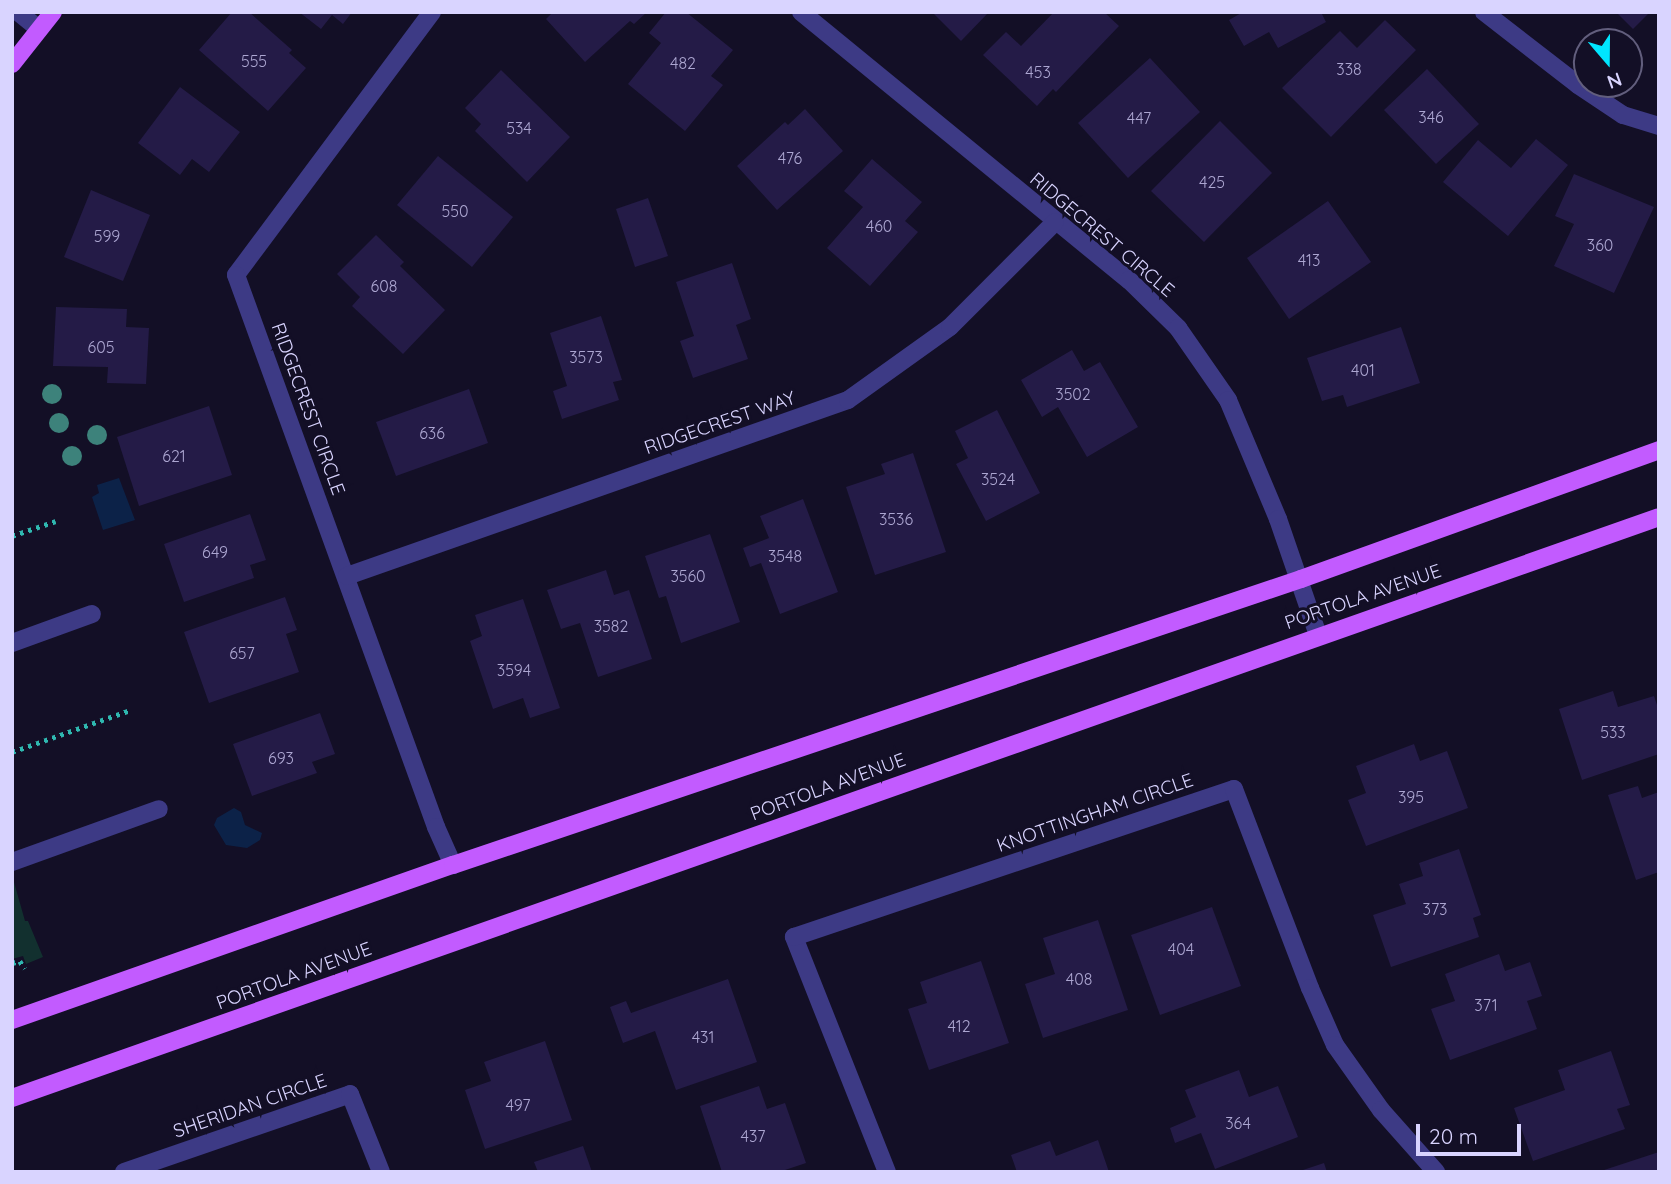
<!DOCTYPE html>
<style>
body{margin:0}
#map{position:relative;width:1671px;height:1184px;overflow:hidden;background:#130f26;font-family:Quicksand,sans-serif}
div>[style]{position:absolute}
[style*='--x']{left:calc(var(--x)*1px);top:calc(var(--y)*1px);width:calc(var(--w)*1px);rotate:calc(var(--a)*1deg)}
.green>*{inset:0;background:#12302f}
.water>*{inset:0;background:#0c2248}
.building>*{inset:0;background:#241b47}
.path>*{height:4.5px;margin-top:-2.25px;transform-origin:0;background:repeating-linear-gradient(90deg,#2fb8b0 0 3.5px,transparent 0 8.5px)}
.minor>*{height:18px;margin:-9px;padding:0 9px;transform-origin:9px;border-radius:9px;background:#3d3a85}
.major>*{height:18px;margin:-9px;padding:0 9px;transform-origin:9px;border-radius:9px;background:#c25bff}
.trees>*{width:20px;height:20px;margin:-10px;border-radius:50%;background:#3d827b}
span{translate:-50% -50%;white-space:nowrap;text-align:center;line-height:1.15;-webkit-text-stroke:6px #130f26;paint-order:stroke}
.number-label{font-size:16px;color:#aca6d1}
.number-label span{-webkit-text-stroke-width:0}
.street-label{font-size:19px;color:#d9d4ff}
.frame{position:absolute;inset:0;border:14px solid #d9d4ff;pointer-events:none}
.north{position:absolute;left:1573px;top:28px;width:70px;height:70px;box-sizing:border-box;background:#130f26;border:2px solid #625e7d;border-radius:50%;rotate:160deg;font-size:19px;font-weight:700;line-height:28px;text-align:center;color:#d9d4ff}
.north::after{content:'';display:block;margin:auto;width:24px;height:32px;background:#00e5ff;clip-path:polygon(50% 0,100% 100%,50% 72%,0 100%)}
.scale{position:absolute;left:1416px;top:1124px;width:105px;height:32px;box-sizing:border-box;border:4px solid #d9d4ff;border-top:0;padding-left:9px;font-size:21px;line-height:24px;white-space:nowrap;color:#d9d4ff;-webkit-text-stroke:5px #130f26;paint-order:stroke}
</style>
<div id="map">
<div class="green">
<div style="clip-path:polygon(12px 875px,25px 921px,28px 921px,43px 957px,26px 964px,23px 956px,12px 959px)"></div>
</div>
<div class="water">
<div style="clip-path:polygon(119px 478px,135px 520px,103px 530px,92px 497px,99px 493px,97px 485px)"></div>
<div style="clip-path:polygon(234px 808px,241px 812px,245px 825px,262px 833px,260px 840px,247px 848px,226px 845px,214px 825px,217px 818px)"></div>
</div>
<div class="building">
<div style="clip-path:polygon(232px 12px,249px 12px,292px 50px,289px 53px,306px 68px,268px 111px,199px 50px)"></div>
<div style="clip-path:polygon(299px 12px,352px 12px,343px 24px,332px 15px,321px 29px)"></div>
<div style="clip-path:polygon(553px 12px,647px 12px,634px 24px,630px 21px,585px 62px,546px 19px)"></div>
<div style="clip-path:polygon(666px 12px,686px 12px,733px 50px,711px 76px,723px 85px,685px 131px,628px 84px,661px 43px,649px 33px)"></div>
<div style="clip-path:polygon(932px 12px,989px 12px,961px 41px)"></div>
<div style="clip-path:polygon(1054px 12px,1104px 12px,1119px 26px,1056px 92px,1053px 89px,1037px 106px,983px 55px,1006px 32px,1021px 46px)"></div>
<div style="clip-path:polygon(1243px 12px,1321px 12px,1326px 22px,1278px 48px,1269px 32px,1244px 46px,1229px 20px)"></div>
<div style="clip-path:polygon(1616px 12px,1650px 12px,1633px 29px)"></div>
<div style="clip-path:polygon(1385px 20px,1416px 50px,1331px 137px,1282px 88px,1340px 31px,1357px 48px)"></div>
<div style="clip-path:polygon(1150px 58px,1200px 112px,1128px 178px,1078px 123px)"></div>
<div style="clip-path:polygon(1427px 69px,1479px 124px,1436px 164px,1384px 110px)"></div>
<div style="clip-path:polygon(501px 70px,570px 137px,527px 182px,475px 131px,481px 124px,465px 108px)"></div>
<div style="clip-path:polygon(180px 87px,240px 132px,209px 172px,192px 159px,180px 175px,138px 143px)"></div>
<div style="clip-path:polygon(805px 109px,843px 151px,777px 210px,737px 166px,785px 122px,788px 125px)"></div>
<div style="clip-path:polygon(1220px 121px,1272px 173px,1204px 242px,1151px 191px)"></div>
<div style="clip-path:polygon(1536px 139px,1568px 165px,1508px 236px,1443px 182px,1478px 140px,1511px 168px)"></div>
<div style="clip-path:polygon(438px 156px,513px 217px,472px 267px,397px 205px)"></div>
<div style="clip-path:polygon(872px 159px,922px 202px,905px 221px,918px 232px,870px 286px,827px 248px,863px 207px,844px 191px)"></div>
<div style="clip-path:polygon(1574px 174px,1654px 207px,1614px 293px,1554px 266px,1574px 224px,1555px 216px)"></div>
<div style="clip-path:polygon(91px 190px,150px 215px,123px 281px,64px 257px)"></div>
<div style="clip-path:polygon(648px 198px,668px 256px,635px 267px,616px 209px)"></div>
<div style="clip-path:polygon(1328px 201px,1371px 262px,1289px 319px,1247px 258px)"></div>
<div style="clip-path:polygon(376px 235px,404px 262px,400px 266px,445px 310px,403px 354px,352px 306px,360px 297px,337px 274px)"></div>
<div style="clip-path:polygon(732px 263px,751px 319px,736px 325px,748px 359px,693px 378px,680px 341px,694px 336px,676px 282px)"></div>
<div style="clip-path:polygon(56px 307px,127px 309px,126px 327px,149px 328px,146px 384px,107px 383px,108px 367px,53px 366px)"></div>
<div style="clip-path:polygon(601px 316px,622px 380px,613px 382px,619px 400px,562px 419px,553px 391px,567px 386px,550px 333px)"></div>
<div style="clip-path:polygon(1401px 327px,1420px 383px,1347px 407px,1343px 395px,1322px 401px,1307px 358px)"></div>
<div style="clip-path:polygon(1072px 350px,1084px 371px,1100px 362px,1138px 427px,1087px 457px,1058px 407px,1042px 417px,1021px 380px)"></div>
<div style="clip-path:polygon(469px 389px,488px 443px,396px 476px,376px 422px)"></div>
<div style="clip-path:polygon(209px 406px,232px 475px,139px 506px,117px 437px)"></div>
<div style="clip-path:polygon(997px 410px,1040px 493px,986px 521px,956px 464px,968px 458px,955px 431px)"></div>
<div style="clip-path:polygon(913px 453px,946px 552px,875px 575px,846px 487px,885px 474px,881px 464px)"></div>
<div style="clip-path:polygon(803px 499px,838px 592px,780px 614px,761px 563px,750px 567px,743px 548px,769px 538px,760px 516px)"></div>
<div style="clip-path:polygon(250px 514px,266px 560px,250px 565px,254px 578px,184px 602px,164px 544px)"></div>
<div style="clip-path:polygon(710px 534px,740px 622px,681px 643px,666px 596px,659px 598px,645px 556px)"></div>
<div style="clip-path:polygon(606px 570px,614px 595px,629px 590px,652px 659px,598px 677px,580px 623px,561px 629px,547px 590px)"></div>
<div style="clip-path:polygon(285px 597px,297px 630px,286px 634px,299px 672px,209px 703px,184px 632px)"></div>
<div style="clip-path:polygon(523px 599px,560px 708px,530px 718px,523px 698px,493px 709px,470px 641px,482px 636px,475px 615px)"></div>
<div style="clip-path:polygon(1613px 691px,1618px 707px,1654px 696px,1659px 711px,1659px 754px,1582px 780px,1559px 709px)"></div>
<div style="clip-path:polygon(320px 713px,335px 754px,312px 762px,317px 773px,252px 796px,233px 744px)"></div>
<div style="clip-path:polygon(1414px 744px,1420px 761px,1447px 751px,1468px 808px,1366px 846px,1348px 800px,1366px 793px,1356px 766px)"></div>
<div style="clip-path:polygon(1638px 786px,1642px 798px,1659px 792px,1659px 872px,1636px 880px,1608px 795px)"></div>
<div style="clip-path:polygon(1459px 849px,1481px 915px,1473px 918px,1479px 937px,1391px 967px,1373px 915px,1406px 904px,1399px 884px,1423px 876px,1419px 863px)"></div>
<div style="clip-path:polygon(1212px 907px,1241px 986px,1160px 1015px,1131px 935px)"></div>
<div style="clip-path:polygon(1098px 920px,1128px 1010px,1043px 1038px,1025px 984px,1055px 974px,1043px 938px)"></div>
<div style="clip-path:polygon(1499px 954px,1505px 971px,1530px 962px,1542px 996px,1527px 1001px,1537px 1029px,1450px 1060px,1431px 1009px,1455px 1001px,1445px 974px)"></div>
<div style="clip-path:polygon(981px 961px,1009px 1043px,929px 1070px,908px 1009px,927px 1003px,920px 982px)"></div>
<div style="clip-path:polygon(728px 979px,757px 1062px,676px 1090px,655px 1031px,623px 1043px,610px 1007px,626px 1001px,631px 1013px)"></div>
<div style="clip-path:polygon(545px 1041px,572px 1120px,485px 1149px,465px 1090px,491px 1081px,484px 1062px)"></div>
<div style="clip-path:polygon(1611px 1051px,1630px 1105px,1617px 1109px,1625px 1129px,1533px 1161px,1514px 1108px,1565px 1090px,1558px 1070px)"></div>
<div style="clip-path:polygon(1239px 1070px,1249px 1097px,1278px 1086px,1298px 1137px,1215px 1169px,1201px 1133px,1175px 1143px,1170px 1128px,1196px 1117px,1185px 1090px)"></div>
<div style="clip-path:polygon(759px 1086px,767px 1109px,785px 1103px,806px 1163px,779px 1172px,722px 1172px,700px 1106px)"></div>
<div style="clip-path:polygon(1098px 1140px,1109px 1172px,1017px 1172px,1011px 1155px,1050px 1141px,1056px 1156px)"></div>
<div style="clip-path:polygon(583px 1146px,592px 1172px,538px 1172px,534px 1162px)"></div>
<div style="clip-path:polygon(1659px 1152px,1659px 1172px,1601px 1172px,1601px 1171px)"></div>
<div style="clip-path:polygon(1324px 1163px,1327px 1172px,1300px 1172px,1300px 1171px)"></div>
</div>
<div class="path">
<div style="--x:12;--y:536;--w:46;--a:-18.8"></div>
<div style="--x:12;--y:752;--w:123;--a:-19.5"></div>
<div style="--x:12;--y:963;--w:8;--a:-14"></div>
<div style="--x:20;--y:961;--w:9;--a:58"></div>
</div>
<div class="minor">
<div style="--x:18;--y:12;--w:27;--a:39"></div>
<div style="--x:432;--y:12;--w:328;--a:126.7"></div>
<div style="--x:236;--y:275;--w:587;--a:70.08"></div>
<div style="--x:436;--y:827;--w:42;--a:65.9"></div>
<div style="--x:801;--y:12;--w:424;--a:39.3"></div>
<div style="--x:1129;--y:280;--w:69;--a:44.4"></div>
<div style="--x:1178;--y:328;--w:88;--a:55.2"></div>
<div style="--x:1228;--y:400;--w:129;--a:67.2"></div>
<div style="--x:1278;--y:519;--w:123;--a:71"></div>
<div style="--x:1484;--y:12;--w:119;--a:37.8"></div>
<div style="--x:1578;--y:85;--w:54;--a:33.7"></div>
<div style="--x:1623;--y:115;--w:38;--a:17"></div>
<div style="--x:347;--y:576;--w:531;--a:-19.36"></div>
<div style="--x:848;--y:400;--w:125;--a:-35.6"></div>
<div style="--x:950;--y:327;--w:148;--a:-45"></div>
<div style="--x:12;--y:643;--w:85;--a:-19.9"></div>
<div style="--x:12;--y:862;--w:156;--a:-19.8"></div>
<div style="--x:124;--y:1172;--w:239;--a:-19"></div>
<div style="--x:350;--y:1094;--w:84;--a:68.3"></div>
<div style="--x:887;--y:1172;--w:253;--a:-111.6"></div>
<div style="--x:794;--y:937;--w:464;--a:-18.6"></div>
<div style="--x:1234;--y:789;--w:213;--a:69.1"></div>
<div style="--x:1310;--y:988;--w:62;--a:66.3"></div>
<div style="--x:1335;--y:1045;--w:80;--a:54.7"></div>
<div style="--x:1381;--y:1110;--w:83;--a:48.4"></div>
</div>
<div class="major">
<div style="--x:12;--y:64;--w:66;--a:-51.7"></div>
<div style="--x:12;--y:1020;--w:467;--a:-19.4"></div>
<div style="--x:453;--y:865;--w:895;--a:-18.64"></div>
<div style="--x:1301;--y:579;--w:381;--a:-19.8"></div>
<div style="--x:12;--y:1098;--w:1746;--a:-19.43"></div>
</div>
<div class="trees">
<div style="left:52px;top:394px"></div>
<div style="left:59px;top:423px"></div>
<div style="left:97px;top:435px"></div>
<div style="left:72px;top:456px"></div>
</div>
<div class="number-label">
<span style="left:254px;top:61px">555</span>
<span style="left:683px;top:63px">482</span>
<span style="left:1349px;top:69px">338</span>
<span style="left:1038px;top:72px">453</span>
<span style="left:1431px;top:117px">346</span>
<span style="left:1139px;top:118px">447</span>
<span style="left:519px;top:128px">534</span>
<span style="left:790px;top:158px">476</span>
<span style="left:1212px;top:182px">425</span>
<span style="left:455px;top:211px">550</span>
<span style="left:879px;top:226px">460</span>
<span style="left:107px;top:236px">599</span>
<span style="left:1600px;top:245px">360</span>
<span style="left:1309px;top:260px">413</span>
<span style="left:384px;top:286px">608</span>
<span style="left:101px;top:347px">605</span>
<span style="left:586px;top:357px">3573</span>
<span style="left:1363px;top:370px">401</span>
<span style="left:1073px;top:394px">3502</span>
<span style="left:432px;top:433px">636</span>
<span style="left:174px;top:456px">621</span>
<span style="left:998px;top:479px">3524</span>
<span style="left:896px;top:519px">3536</span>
<span style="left:215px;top:552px">649</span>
<span style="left:785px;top:556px">3548</span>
<span style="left:688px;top:576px">3560</span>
<span style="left:611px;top:626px">3582</span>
<span style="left:242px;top:653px">657</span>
<span style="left:514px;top:670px">3594</span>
<span style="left:1613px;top:732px">533</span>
<span style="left:281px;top:758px">693</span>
<span style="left:1411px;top:797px">395</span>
<span style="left:1435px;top:909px">373</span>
<span style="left:1181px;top:949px">404</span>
<span style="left:1079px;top:979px">408</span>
<span style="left:1486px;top:1005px">371</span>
<span style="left:959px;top:1026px">412</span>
<span style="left:703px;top:1037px">431</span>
<span style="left:518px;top:1105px">497</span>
<span style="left:1238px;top:1123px">364</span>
<span style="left:753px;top:1136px">437</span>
</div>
<div class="street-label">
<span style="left:1102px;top:235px;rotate:40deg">RIDGECREST CIRCLE</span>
<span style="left:308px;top:409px;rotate:70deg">RIDGECREST CIRCLE</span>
<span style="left:720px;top:423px;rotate:-19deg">RIDGECREST WAY</span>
<span style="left:1363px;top:597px;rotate:-19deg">PORTOLA AVENUE</span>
<span style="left:828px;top:787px;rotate:-20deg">PORTOLA AVENUE</span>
<span style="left:1095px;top:813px;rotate:-19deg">KNOTTINGHAM CIRCLE</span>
<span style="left:294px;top:976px;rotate:-20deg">PORTOLA AVENUE</span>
<span style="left:250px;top:1106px;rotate:-19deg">SHERIDAN CIRCLE</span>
</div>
<div class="frame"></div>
<div class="north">N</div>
<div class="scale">20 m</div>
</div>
